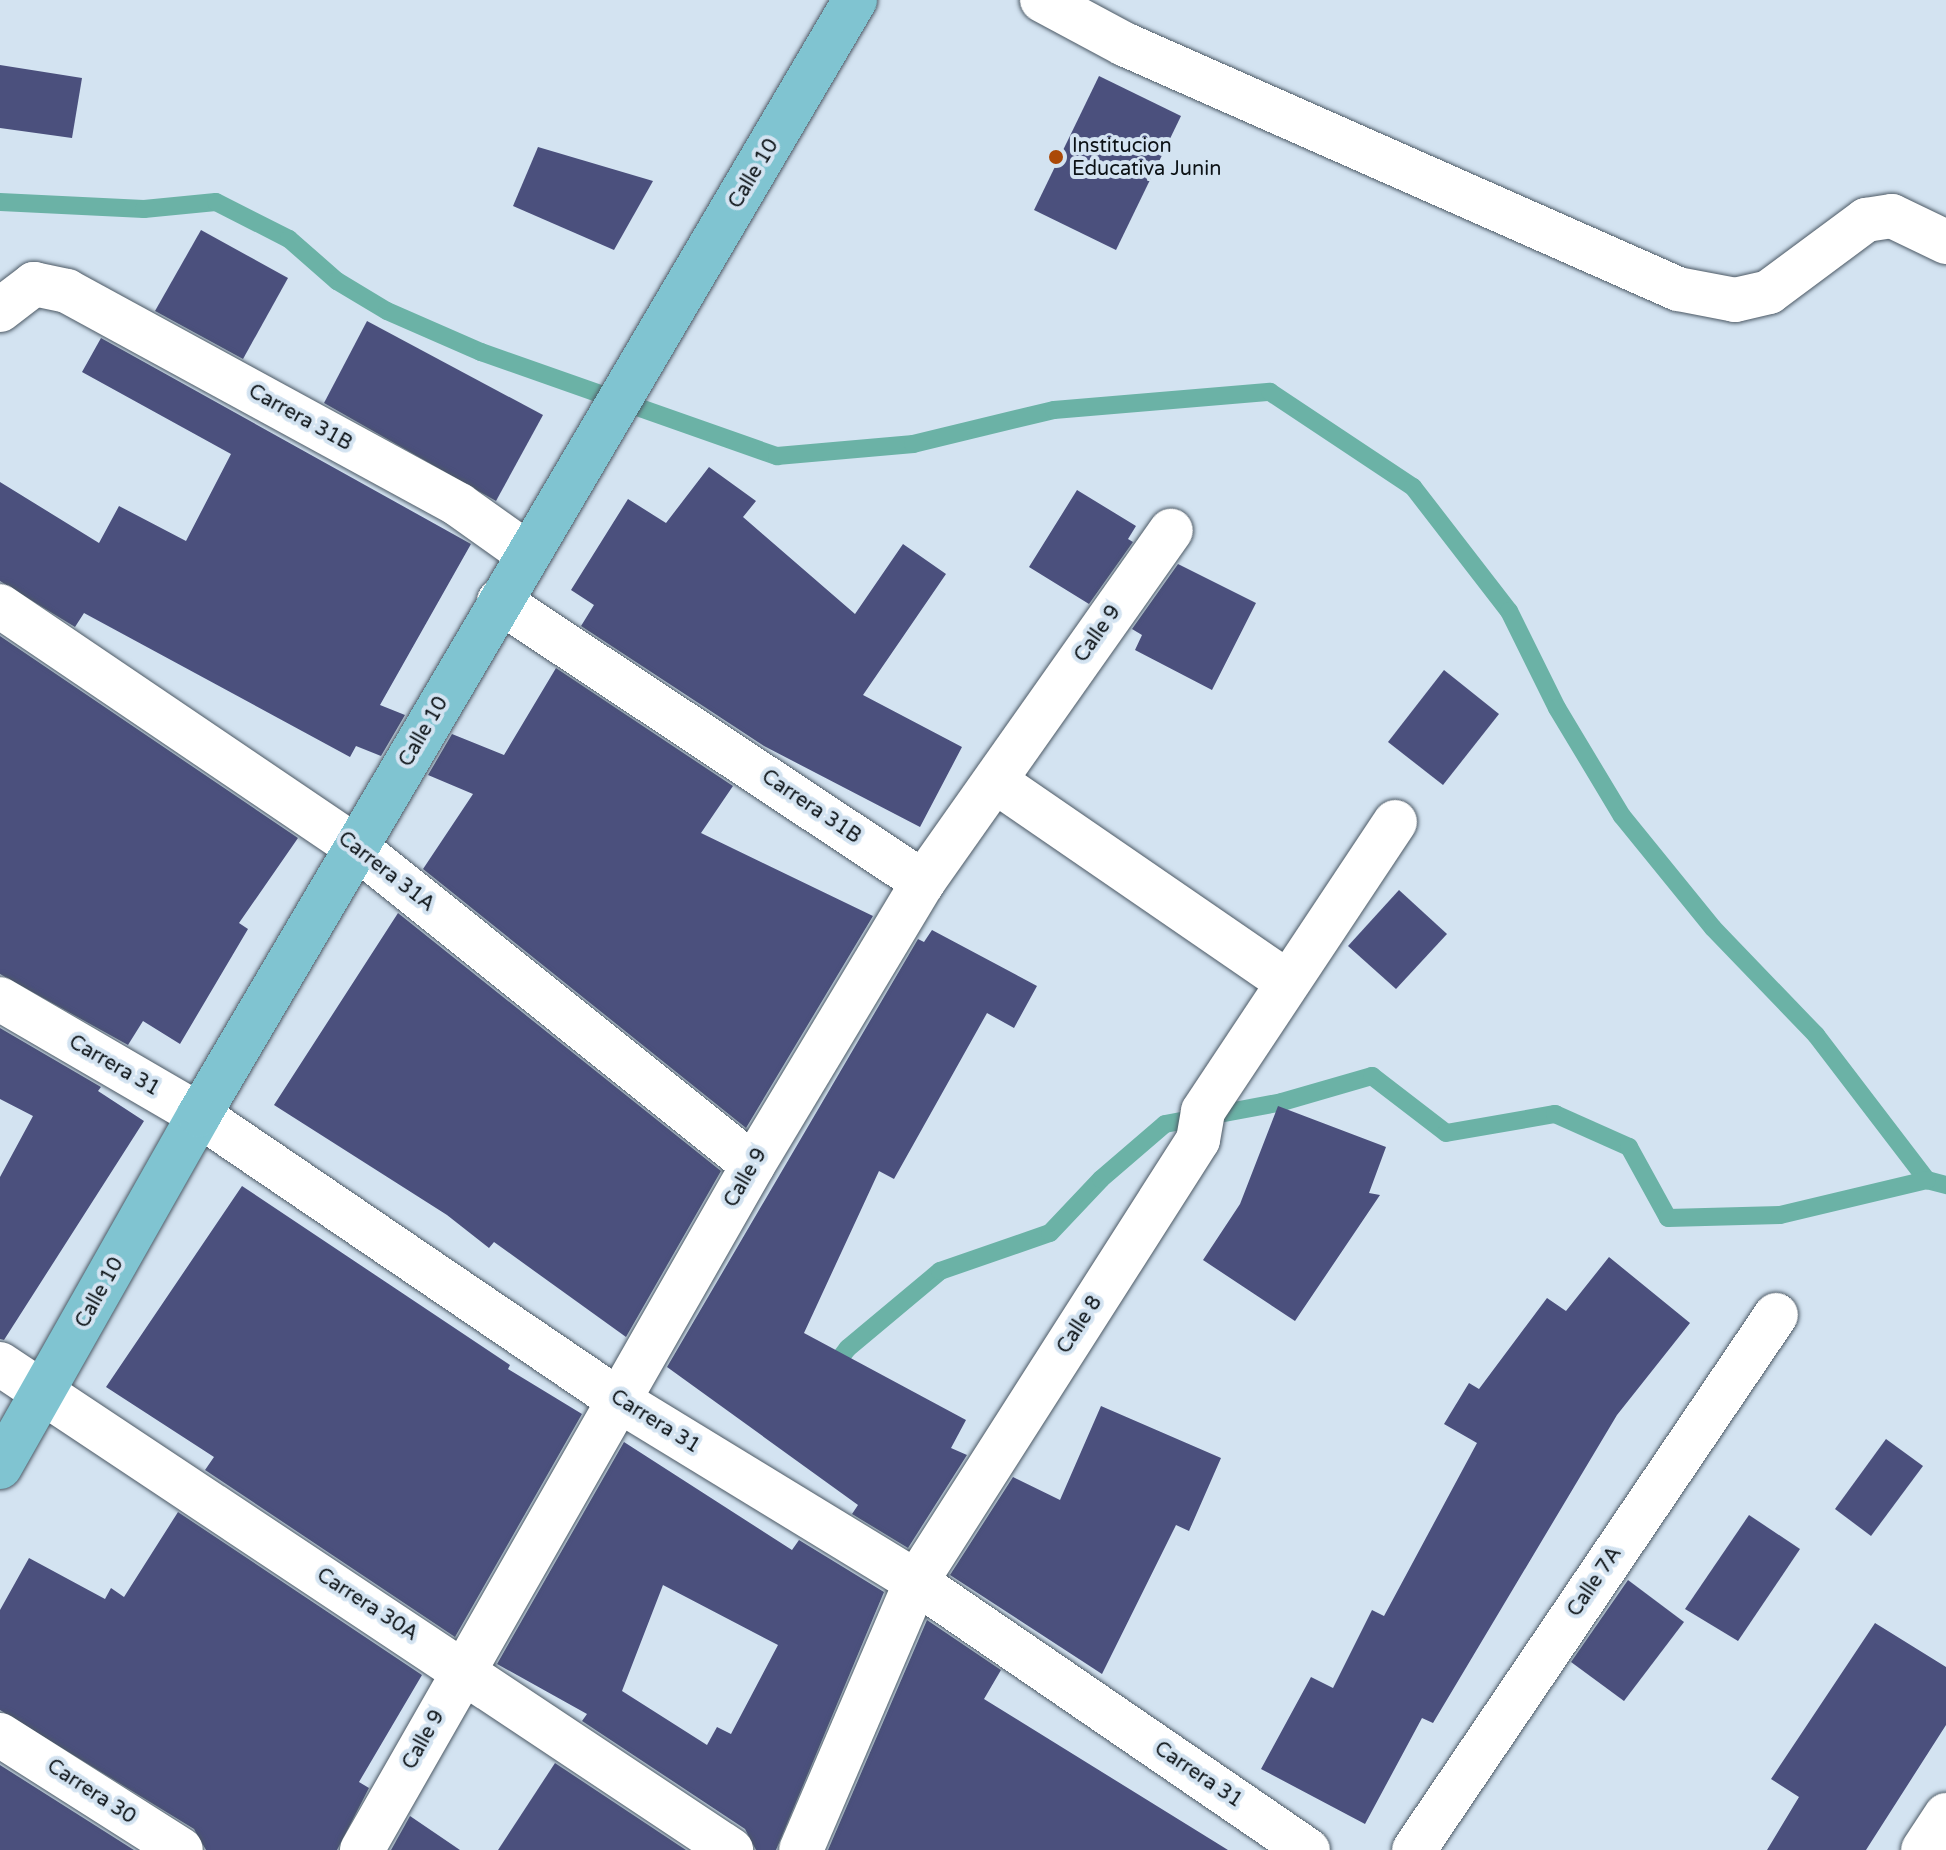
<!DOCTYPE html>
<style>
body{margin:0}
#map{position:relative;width:1946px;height:1850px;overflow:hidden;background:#d3e3f1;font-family:"Varela Round",sans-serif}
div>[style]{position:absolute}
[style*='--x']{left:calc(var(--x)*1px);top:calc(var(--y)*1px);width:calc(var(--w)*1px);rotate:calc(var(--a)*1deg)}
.stream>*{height:18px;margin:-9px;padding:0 9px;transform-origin:9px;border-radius:9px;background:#6bb2a6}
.building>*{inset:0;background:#4b507d}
.roads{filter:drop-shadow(0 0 2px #4c5965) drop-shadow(0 0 2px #4c5965)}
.minor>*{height:44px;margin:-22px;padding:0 22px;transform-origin:22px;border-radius:22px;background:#fff}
.major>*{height:44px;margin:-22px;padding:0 22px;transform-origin:22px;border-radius:22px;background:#80c4d1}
.dots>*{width:22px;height:22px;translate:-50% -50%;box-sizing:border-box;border:4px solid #d3e3f1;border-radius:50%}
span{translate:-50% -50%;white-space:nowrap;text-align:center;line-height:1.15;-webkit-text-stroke:8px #d3e3f1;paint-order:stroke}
.poi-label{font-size:20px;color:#0b1115}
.left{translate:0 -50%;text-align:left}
.street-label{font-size:20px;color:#0b1115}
</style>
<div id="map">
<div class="stream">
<div style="--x:0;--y:202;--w:144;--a:2.8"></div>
<div style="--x:144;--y:209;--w:72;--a:-5.6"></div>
<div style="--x:216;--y:202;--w:82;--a:26.9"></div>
<div style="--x:289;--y:239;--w:64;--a:41.2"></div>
<div style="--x:337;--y:281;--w:58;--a:31"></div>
<div style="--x:387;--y:311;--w:103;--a:23.6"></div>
<div style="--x:481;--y:352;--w:314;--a:19.4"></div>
<div style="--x:777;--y:456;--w:137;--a:-5"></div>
<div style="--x:913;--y:444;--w:145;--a:-13.6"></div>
<div style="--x:1054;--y:410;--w:217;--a:-4.8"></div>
<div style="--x:1270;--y:392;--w:172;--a:33.6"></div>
<div style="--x:1413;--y:487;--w:157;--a:52.3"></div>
<div style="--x:1509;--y:611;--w:108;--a:63.7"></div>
<div style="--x:1557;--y:708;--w:126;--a:59"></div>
<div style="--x:1622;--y:816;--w:144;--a:50.9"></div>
<div style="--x:1713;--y:928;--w:149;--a:46.1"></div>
<div style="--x:1816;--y:1035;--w:183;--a:52.6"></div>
<div style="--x:1927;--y:1180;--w:20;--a:15"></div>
<div style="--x:829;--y:1373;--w:31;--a:-53"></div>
<div style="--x:848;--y:1348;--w:120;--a:-39.9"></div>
<div style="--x:940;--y:1271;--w:116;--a:-19.1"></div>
<div style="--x:1050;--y:1233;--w:74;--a:-46.6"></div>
<div style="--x:1101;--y:1179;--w:84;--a:-40.7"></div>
<div style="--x:1165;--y:1124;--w:119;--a:-10.6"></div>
<div style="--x:1282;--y:1102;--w:94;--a:-16.1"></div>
<div style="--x:1372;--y:1076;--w:93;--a:37.6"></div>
<div style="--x:1446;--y:1133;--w:111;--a:-9.9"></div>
<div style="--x:1555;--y:1114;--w:81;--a:24"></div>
<div style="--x:1629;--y:1147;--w:81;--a:61.2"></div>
<div style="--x:1668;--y:1218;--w:112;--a:-1.5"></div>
<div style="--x:1780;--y:1215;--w:151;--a:-13.4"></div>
</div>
<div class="building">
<div style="clip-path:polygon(0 65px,82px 78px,72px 138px,0 128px)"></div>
<div style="clip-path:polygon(1099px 76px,1181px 116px,1116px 250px,1034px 210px)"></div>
<div style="clip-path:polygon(538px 147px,653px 181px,614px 250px,513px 206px)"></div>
<div style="clip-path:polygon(201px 230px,288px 278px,243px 359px,155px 311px)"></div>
<div style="clip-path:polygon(367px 321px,543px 415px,496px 501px,324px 403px)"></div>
<div style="clip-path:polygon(101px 338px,471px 544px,380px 705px,405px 715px,381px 756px,356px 746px,350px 757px,84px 613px,75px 627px,0 581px,0 482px,99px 543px,119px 506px,186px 541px,231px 454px,82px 372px)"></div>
<div style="clip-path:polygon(709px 467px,756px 501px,743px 517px,855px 614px,903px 544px,946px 574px,863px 695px,962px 747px,920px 827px,764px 746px,581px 626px,594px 605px,571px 590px,628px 499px,666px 523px)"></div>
<div style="clip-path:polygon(1077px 490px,1136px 526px,1128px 539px,1133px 542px,1089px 604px,1029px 567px)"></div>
<div style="clip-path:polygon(1178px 564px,1256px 603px,1212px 690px,1135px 650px,1142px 635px,1132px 629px)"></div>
<div style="clip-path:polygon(0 636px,298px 838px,239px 923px,248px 929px,180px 1044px,143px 1021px,128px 1045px,0 974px)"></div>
<div style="clip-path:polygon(556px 668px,733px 786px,701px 833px,873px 916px,746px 1128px,423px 869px,473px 794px,428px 775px,452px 734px,504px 755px)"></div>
<div style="clip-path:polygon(1444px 670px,1499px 714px,1443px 785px,1388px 742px)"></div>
<div style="clip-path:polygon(1399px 890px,1447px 934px,1396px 989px,1348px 946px)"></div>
<div style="clip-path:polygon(398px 913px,721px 1171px,626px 1337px,494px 1242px,489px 1248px,447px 1215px,274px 1105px)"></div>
<div style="clip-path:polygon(932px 930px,1037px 986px,1014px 1028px,987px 1013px,894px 1179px,879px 1171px,804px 1333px,966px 1420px,951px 1448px,967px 1455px,908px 1548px,852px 1514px,858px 1505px,667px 1367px,918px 939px,924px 942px)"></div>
<div style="clip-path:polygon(0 1028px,101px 1087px,98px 1091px,144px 1121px,4px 1340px,0 1339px,0 1177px,33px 1116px,0 1099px)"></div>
<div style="clip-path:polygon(1278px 1106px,1386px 1147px,1369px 1193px,1380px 1195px,1295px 1321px,1203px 1260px,1240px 1204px)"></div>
<div style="clip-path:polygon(242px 1186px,510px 1365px,508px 1369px,582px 1414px,455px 1637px,205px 1470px,214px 1457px,106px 1387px)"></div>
<div style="clip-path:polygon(1609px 1257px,1690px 1323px,1617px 1415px,1433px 1723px,1422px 1718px,1365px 1824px,1261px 1769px,1311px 1677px,1333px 1688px,1372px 1610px,1384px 1616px,1477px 1443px,1444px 1424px,1469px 1383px,1479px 1389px,1547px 1298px,1566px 1311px)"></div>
<div style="clip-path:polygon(1101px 1406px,1221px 1458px,1189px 1531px,1176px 1525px,1102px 1674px,950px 1575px,1013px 1477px,1060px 1500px)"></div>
<div style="clip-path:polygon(1886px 1439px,1923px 1466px,1871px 1536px,1835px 1509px)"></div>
<div style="clip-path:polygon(evenodd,624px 1442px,792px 1550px,799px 1540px,884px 1592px,776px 1850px,756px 1850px,745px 1829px,582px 1721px,587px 1714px,497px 1664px,624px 1442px,663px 1585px,778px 1645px,731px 1734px,717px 1727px,707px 1745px,622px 1691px,663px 1585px)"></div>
<div style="clip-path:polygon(178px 1512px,422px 1675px,359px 1782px,369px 1788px,337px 1850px,206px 1850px,194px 1829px,0 1710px,0 1610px,29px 1558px,105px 1599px,111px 1588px,124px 1597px)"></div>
<div style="clip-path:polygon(1749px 1515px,1800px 1549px,1738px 1641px,1685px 1609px)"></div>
<div style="clip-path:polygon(1628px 1580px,1684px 1622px,1624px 1701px,1571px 1662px)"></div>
<div style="clip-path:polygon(927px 1620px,1001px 1670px,984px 1699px,1228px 1850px,828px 1850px)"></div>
<div style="clip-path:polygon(1875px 1623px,1946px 1667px,1946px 1725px,1866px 1850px,1767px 1850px,1799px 1797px,1771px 1779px)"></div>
<div style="clip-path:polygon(555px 1763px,686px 1850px,498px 1850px)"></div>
<div style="clip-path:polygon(0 1765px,134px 1850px,0 1850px)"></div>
<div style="clip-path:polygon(410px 1816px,460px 1850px,391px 1850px)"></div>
</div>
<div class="roads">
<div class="minor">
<div style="--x:1042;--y:0;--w:93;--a:28.2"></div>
<div style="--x:1124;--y:44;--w:606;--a:23.86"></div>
<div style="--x:1678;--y:289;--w:58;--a:10.9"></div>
<div style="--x:1735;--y:300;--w:35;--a:-13"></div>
<div style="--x:1769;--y:292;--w:121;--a:-36.6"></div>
<div style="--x:1866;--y:220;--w:26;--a:-9"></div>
<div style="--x:1892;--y:216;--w:60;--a:25.7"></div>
<div style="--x:0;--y:310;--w:43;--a:-37.4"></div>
<div style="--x:34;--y:284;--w:34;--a:12"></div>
<div style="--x:67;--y:291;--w:447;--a:28.6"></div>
<div style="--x:459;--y:505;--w:85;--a:35.4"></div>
<div style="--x:499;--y:601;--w:509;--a:33.53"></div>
<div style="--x:0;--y:606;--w:431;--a:34.1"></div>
<div style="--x:357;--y:848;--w:507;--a:38.68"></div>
<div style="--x:995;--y:781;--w:355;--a:34.5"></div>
<div style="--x:0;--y:999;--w:230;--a:30.2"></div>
<div style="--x:199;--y:1115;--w:509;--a:34.19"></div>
<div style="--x:620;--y:1401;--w:347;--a:31.4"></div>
<div style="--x:916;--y:1582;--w:475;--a:34.4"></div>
<div style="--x:0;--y:1364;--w:878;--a:33.62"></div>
<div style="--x:0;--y:1735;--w:214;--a:32.4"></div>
<div style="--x:362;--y:1850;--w:789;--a:-60.28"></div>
<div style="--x:753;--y:1165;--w:330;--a:-59"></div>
<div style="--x:923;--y:882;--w:430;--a:-54.8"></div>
<div style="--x:801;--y:1850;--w:292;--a:-66.8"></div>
<div style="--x:916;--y:1582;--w:524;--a:-57.46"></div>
<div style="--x:1198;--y:1140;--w:29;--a:-80"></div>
<div style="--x:1203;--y:1111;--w:347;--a:-56.4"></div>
<div style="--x:1414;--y:1850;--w:646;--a:-55.92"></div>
<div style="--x:1923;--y:1850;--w:42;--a:-56.7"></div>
</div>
<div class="major">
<div style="--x:0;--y:1467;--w:404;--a:-60.5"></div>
<div style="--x:199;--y:1115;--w:1294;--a:-59.53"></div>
</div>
</div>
<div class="dots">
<div style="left:1056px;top:157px;background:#ab4907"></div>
</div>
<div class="poi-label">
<span class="left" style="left:1072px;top:158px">Institucion<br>Educativa Junin</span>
</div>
<div class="street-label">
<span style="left:754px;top:174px;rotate:-59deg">Calle 10</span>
<span style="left:300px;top:418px;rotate:29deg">Carrera 31B</span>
<span style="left:1098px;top:634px;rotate:-55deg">Calle 9</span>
<span style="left:424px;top:732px;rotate:-60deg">Calle 10</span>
<span style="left:811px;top:807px;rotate:34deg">Carrera 31B</span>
<span style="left:386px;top:872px;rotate:38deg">Carrera 31A</span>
<span style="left:114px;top:1066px;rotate:30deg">Carrera 31</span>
<span style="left:746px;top:1178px;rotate:-60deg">Calle 9</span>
<span style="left:100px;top:1293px;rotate:-61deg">Calle 10</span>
<span style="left:1080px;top:1325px;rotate:-57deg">Calle 8</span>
<span style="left:655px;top:1422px;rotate:32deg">Carrera 31</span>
<span style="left:1595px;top:1582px;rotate:-56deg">Calle 7A</span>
<span style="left:367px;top:1605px;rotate:33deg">Carrera 30A</span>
<span style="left:424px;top:1740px;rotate:-61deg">Calle 9</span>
<span style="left:1198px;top:1775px;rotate:34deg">Carrera 31</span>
<span style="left:91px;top:1792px;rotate:33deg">Carrera 30</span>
</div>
</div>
